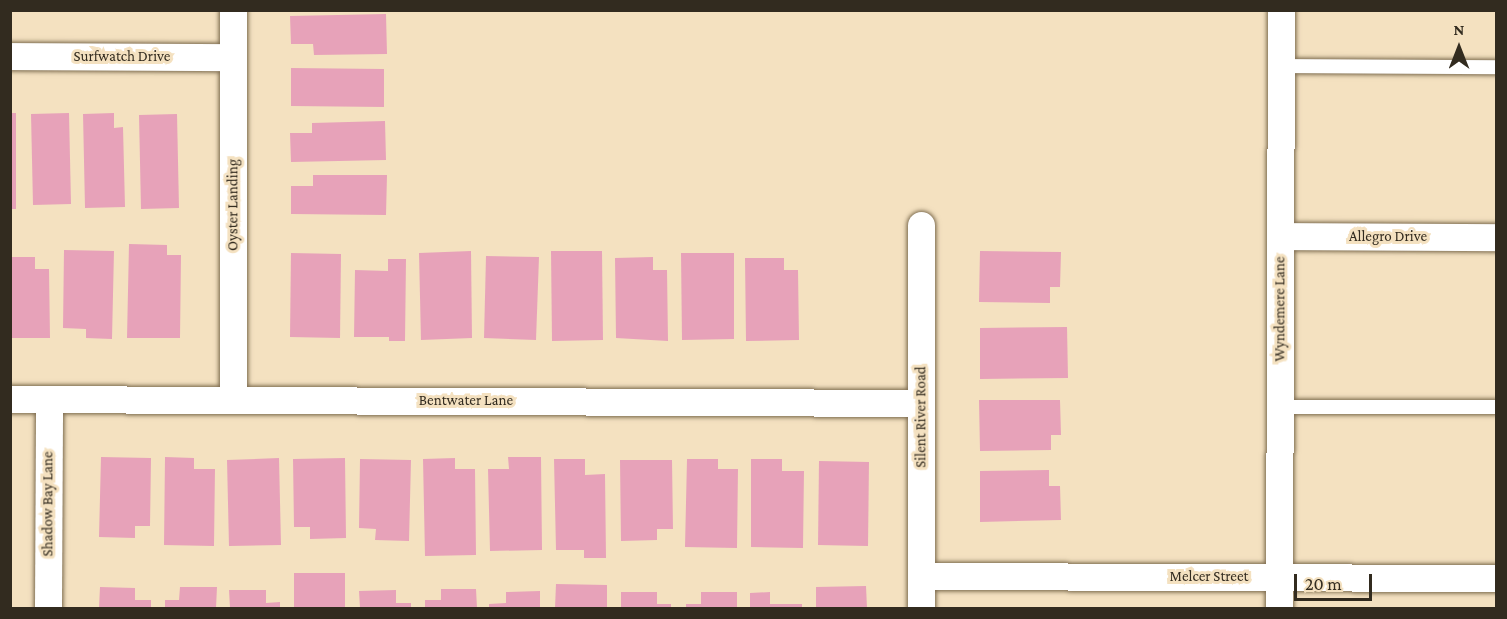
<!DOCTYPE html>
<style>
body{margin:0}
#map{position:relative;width:1507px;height:619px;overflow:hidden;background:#f4e1c0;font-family:"Crimson Pro",serif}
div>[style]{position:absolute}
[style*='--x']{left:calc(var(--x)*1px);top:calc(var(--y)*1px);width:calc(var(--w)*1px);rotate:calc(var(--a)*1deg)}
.building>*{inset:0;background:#e7a2b9}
.roads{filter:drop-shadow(0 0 2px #7f6e51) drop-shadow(0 0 2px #7f6e51)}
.lane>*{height:14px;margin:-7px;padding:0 7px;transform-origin:7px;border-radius:7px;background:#fff}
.street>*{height:27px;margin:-13.5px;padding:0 13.5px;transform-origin:13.5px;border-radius:13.5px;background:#fff}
span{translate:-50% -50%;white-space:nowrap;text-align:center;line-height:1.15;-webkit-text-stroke:6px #f4e1c0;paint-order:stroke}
.street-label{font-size:15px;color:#322b1f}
.frame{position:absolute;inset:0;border:12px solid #322b1f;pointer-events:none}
.north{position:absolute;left:1429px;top:18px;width:60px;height:60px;-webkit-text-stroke:4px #f4e1c0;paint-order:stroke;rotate:0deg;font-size:16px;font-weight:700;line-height:24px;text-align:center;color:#322b1f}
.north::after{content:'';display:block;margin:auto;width:21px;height:27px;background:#322b1f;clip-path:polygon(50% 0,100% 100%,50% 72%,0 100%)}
.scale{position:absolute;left:1294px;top:574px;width:78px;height:27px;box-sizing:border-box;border:3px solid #322b1f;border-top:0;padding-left:8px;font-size:18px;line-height:21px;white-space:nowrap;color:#322b1f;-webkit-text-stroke:4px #f4e1c0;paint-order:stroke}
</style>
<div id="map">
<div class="building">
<div style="clip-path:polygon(386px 14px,387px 54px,314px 55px,313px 44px,291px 44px,290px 16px)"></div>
<div style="clip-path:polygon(291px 68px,384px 69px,384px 107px,291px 106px)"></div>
<div style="clip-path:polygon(10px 113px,16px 113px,16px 209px,10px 209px)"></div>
<div style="clip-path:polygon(69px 113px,71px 204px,33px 205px,31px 114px)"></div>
<div style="clip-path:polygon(114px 113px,114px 128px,123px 127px,125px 207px,85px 208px,83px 114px)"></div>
<div style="clip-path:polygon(177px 114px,179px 208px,141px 209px,139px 115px)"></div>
<div style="clip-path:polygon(385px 121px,386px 160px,291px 162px,290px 133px,312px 133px,312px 123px)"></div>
<div style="clip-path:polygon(313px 175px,387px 175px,386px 215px,291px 214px,291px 186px,313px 186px)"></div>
<div style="clip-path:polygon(129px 244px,167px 245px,167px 255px,181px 255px,180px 338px,127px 338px)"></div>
<div style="clip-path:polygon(64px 250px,114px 251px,112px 339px,86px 338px,86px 329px,63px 328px)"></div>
<div style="clip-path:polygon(471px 251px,472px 338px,421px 340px,419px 253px)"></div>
<div style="clip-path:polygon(551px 251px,602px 251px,603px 340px,552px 341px)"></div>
<div style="clip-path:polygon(980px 251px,1061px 252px,1060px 287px,1050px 287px,1050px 303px,979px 302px)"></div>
<div style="clip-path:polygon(291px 253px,341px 254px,340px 338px,290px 337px)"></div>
<div style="clip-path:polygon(681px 253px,734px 253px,734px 339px,682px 340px)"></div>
<div style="clip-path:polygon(486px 256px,539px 257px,536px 340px,484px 338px)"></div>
<div style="clip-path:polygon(10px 257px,35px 257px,35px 269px,49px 269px,50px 338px,10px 338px)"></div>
<div style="clip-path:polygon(653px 257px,653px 270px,667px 270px,668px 341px,616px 338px,615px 258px)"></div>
<div style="clip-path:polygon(745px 258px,784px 258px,784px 270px,798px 270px,799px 340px,746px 341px)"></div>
<div style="clip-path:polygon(388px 259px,406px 259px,405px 341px,389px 341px,389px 337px,354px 337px,355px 270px,388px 271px)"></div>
<div style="clip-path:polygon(1067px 327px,1068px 378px,980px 379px,980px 328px)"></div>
<div style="clip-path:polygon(979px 400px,1060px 400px,1061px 435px,1051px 435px,1051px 450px,980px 451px)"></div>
<div style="clip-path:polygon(101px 457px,151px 458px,150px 526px,135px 526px,135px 538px,99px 537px)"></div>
<div style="clip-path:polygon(165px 457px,194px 458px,194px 469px,215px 469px,214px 546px,164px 545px)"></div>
<div style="clip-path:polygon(508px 457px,541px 457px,542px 550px,490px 551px,488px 469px,509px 469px)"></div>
<div style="clip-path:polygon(279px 458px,281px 545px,229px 546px,227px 460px)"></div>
<div style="clip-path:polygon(345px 458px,346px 538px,310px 539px,310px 527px,294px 527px,293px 459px)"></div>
<div style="clip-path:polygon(455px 458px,455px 469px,475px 469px,476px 555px,425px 556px,423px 459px)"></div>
<div style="clip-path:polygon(360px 459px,411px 460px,409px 541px,375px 540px,376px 529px,359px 528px)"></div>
<div style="clip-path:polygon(554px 459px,585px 459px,585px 475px,605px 474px,606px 558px,584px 558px,584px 550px,556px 550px)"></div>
<div style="clip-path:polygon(687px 459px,718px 459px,718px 469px,738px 469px,737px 548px,685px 547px)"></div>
<div style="clip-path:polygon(751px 459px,782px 459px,782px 471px,804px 471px,803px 548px,751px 547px)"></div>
<div style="clip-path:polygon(620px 460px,672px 460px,673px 529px,657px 529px,657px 540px,621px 541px)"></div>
<div style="clip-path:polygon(819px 461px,869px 462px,868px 546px,818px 545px)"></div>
<div style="clip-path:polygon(1049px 470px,1049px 486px,1060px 486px,1061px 520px,980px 522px,980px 471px)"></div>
<div style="clip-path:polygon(294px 573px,345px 573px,345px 608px,294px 608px)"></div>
<div style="clip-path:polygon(556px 584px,607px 585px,607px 608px,555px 608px)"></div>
<div style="clip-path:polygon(866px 586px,867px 608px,816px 608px,816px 587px)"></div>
<div style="clip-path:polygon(100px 587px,135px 588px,135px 600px,151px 600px,151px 608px,99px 608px)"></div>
<div style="clip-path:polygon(180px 587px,217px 587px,216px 608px,165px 608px,165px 600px,179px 600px)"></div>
<div style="clip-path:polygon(441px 589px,476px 589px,477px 608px,425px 608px,425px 600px,441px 600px)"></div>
<div style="clip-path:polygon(229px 590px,266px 590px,266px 603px,280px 602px,280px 608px,230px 608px)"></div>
<div style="clip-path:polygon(396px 590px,396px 603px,411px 603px,411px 608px,360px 608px,359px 591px)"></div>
<div style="clip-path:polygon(540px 591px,540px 608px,489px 608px,489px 604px,506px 603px,506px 592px)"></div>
<div style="clip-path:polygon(621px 592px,657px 592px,657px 604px,671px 604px,671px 608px,621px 608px)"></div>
<div style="clip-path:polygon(701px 592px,737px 592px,737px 608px,686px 608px,686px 604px,701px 604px)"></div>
<div style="clip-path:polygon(770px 592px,770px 604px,802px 604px,802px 608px,750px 608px,750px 593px)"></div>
</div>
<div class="roads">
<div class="lane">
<div style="--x:1281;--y:66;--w:215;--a:0.3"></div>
<div style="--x:1280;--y:407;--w:216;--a:0"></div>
</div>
<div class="street">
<div style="--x:10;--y:56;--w:223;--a:0.3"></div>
<div style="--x:1280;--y:236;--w:216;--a:0.3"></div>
<div style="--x:10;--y:399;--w:911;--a:0.25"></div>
<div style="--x:233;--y:400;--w:390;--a:-90"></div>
<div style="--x:921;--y:576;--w:575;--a:0.2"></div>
<div style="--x:48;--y:608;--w:209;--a:-89.7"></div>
<div style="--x:921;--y:608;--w:383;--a:-90"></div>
<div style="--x:1279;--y:608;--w:598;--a:-89.81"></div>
</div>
</div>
<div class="street-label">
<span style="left:122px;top:57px">Surfwatch Drive</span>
<span style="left:233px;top:205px;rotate:-90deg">Oyster Landing</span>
<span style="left:1388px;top:237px">Allegro Drive</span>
<span style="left:1280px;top:309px;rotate:-90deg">Wyndemere Lane</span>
<span style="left:466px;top:401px">Bentwater Lane</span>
<span style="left:921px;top:417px;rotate:-90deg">Silent River Road</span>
<span style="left:48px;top:504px;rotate:-90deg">Shadow Bay Lane</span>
<span style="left:1209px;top:577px">Melcer Street</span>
</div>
<div class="frame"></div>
<div class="north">N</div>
<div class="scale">20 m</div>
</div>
